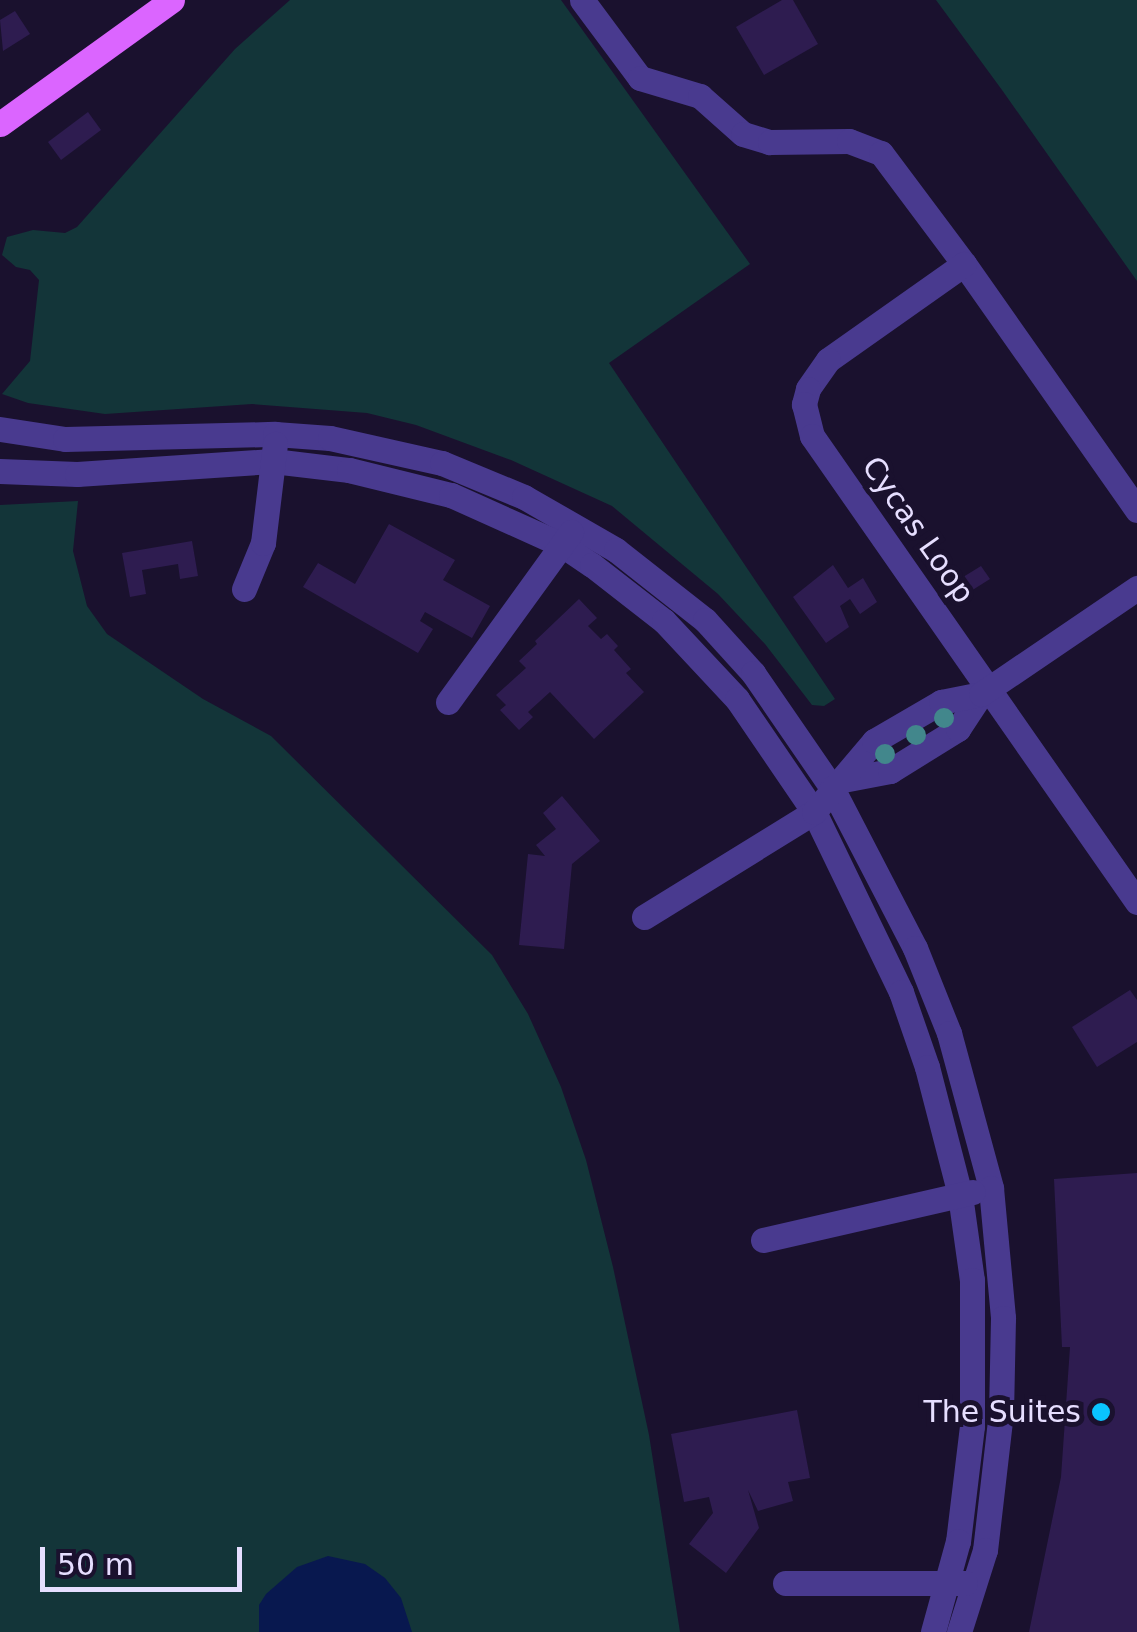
<!DOCTYPE html>
<style>
body{margin:0}
#map{position:relative;width:1137px;height:1632px;overflow:hidden;background:#1a112e;font-family:"DejaVu Sans",sans-serif}
div>[style]{position:absolute}
[style*='--x']{left:calc(var(--x)*1px);top:calc(var(--y)*1px);width:calc(var(--w)*1px);rotate:calc(var(--a)*1deg)}
.green>*{inset:0;background:#133539}
.water>*{inset:0;background:#08184f}
.building>*{inset:0;background:#2e1c50}
.street>*{height:25px;margin:-12.5px;padding:0 12.5px;transform-origin:12.5px;border-radius:12.5px;background:#493a8f}
.primary>*{height:25px;margin:-12.5px;padding:0 12.5px;transform-origin:12.5px;border-radius:12.5px;background:#db65ff}
.trees>*{width:20px;height:20px;margin:-10px;border-radius:50%;background:#42878c}
.dots>*{width:28px;height:28px;translate:-50% -50%;box-sizing:border-box;border:5px solid #1a112e;border-radius:50%}
span{translate:-50% -50%;white-space:nowrap;text-align:center;line-height:1.15;-webkit-text-stroke:10px #1a112e;paint-order:stroke}
.street-label{font-size:30px;color:#e6deff}
.poi-label{font-size:30px;color:#e6deff}
.right{translate:-100% -50%;text-align:right}
.scale{position:absolute;left:40px;top:1547px;width:202px;height:45px;box-sizing:border-box;border:5px solid #e6deff;border-top:0;padding-left:12px;font-size:30px;line-height:35px;white-space:nowrap;color:#e6deff;-webkit-text-stroke:8px #1a112e;paint-order:stroke}
</style>
<div id="map">
<div class="green">
<div style="clip-path:polygon(290px 0,561px 0,750px 264px,609px 363px,835px 699px,824px 706px,812px 705px,765px 644px,718px 594px,612px 506px,511px 460px,416px 425px,367px 413px,252px 404px,105px 414px,28px 403px,2px 394px,30px 361px,39px 280px,30px 270px,16px 267px,2px 255px,7px 237px,33px 230px,65px 233px,77px 227px,235px 49px)"></div>
<div style="clip-path:polygon(936px 0,1137px 0,1137px 281px,1002px 90px)"></div>
<div style="clip-path:polygon(78px 501px,73px 551px,87px 606px,107px 634px,203px 699px,271px 736px,492px 955px,528px 1014px,561px 1087px,586px 1160px,613px 1267px,649px 1435px,680px 1632px,0 1632px,0 505px)"></div>
</div>
<div class="water">
<div style="clip-path:polygon(328px 1556px,365px 1564px,385px 1578px,401px 1598px,412px 1632px,259px 1632px,259px 1605px,266px 1594px,297px 1567px)"></div>
</div>
<div class="building">
<div style="clip-path:polygon(782px 0,793px 0,818px 44px,764px 75px,736px 27px)"></div>
<div style="clip-path:polygon(15px 11px,30px 34px,3px 51px,0 20px)"></div>
<div style="clip-path:polygon(88px 112px,101px 130px,61px 160px,48px 142px)"></div>
<div style="clip-path:polygon(389px 524px,455px 560px,443px 580px,490px 606px,472px 638px,425px 612px,420px 621px,433px 629px,418px 653px,303px 587px,318px 563px,355px 584px)"></div>
<div style="clip-path:polygon(192px 541px,198px 576px,180px 579px,178px 564px,142px 570px,146px 594px,130px 597px,122px 553px)"></div>
<div style="clip-path:polygon(833px 565px,848px 588px,863px 578px,877px 602px,860px 614px,850px 599px,840px 606px,849px 627px,826px 643px,793px 597px)"></div>
<div style="clip-path:polygon(981px 566px,990px 579px,963px 596px,955px 582px)"></div>
<div style="clip-path:polygon(579px 599px,597px 618px,588px 626px,601px 639px,607px 634px,618px 646px,614px 650px,631px 669px,626px 673px,644px 692px,594px 739px,550px 692px,528px 712px,533px 717px,519px 730px,500px 710px,506px 705px,496px 695px,526px 668px,519px 661px,537px 644px,535px 641px)"></div>
<div style="clip-path:polygon(562px 796px,600px 841px,572px 864px,564px 949px,519px 945px,528px 854px,545px 856px,536px 845px,556px 829px,543px 813px)"></div>
<div style="clip-path:polygon(1130px 990px,1137px 1000px,1137px 1042px,1097px 1067px,1072px 1027px)"></div>
<div style="clip-path:polygon(1137px 1173px,1137px 1632px,1029px 1632px,1061px 1477px,1070px 1347px,1062px 1347px,1054px 1179px)"></div>
<div style="clip-path:polygon(797px 1410px,810px 1478px,788px 1482px,793px 1501px,758px 1511px,748px 1490px,759px 1528px,726px 1573px,689px 1544px,713px 1513px,709px 1497px,684px 1502px,671px 1434px)"></div>
</div>
<div class="street">
<div style="--x:582;--y:0;--w:97;--a:53.4"></div>
<div style="--x:640;--y:78;--w:63;--a:16.7"></div>
<div style="--x:700;--y:96;--w:57;--a:41.5"></div>
<div style="--x:743;--y:134;--w:28;--a:17"></div>
<div style="--x:770;--y:142;--w:79;--a:-0.7"></div>
<div style="--x:849;--y:141;--w:34;--a:21"></div>
<div style="--x:881;--y:153;--w:139;--a:53.2"></div>
<div style="--x:0;--y:429;--w:66;--a:8.7"></div>
<div style="--x:65;--y:439;--w:210;--a:-1.4"></div>
<div style="--x:275;--y:434;--w:55;--a:4.2"></div>
<div style="--x:330;--y:438;--w:115;--a:12.6"></div>
<div style="--x:442;--y:463;--w:89;--a:22.5"></div>
<div style="--x:524;--y:497;--w:106;--a:29.9"></div>
<div style="--x:616;--y:550;--w:113;--a:38.2"></div>
<div style="--x:705;--y:620;--w:72;--a:47.8"></div>
<div style="--x:753;--y:673;--w:140;--a:55.5"></div>
<div style="--x:832;--y:788;--w:180;--a:62.6"></div>
<div style="--x:915;--y:948;--w:92;--a:68.2"></div>
<div style="--x:949;--y:1033;--w:161;--a:74.8"></div>
<div style="--x:991;--y:1188;--w:131;--a:84.7"></div>
<div style="--x:1003;--y:1318;--w:94;--a:91.2"></div>
<div style="--x:1001;--y:1412;--w:139;--a:96.6"></div>
<div style="--x:985;--y:1550;--w:86;--a:107.6"></div>
<div style="--x:0;--y:471;--w:77;--a:2.2"></div>
<div style="--x:77;--y:474;--w:196;--a:-3.8"></div>
<div style="--x:273;--y:461;--w:77;--a:6.8"></div>
<div style="--x:349;--y:470;--w:105;--a:13.8"></div>
<div style="--x:451;--y:495;--w:122;--a:24.2"></div>
<div style="--x:562;--y:545;--w:36;--a:34"></div>
<div style="--x:592;--y:565;--w:91;--a:37.9"></div>
<div style="--x:664;--y:621;--w:107;--a:46.9"></div>
<div style="--x:737;--y:699;--w:137;--a:55.7"></div>
<div style="--x:814;--y:812;--w:200;--a:64.2"></div>
<div style="--x:901;--y:992;--w:79;--a:70.9"></div>
<div style="--x:927;--y:1067;--w:132;--a:75.5"></div>
<div style="--x:960;--y:1195;--w:86;--a:82"></div>
<div style="--x:972;--y:1280;--w:146;--a:90"></div>
<div style="--x:972;--y:1426;--w:116;--a:96.9"></div>
<div style="--x:958;--y:1541;--w:94;--a:105.4"></div>
<div style="--x:1137;--y:510;--w:301;--a:-125.1"></div>
<div style="--x:964;--y:264;--w:166;--a:144.8"></div>
<div style="--x:828;--y:360;--w:35;--a:125"></div>
<div style="--x:808;--y:389;--w:16;--a:105"></div>
<div style="--x:804;--y:404;--w:33;--a:76"></div>
<div style="--x:812;--y:436;--w:568;--a:55.11"></div>
<div style="--x:244;--y:589;--w:50;--a:-67.6"></div>
<div style="--x:263;--y:543;--w:100;--a:-83.1"></div>
<div style="--x:448;--y:702;--w:210;--a:-54.1"></div>
<div style="--x:843;--y:780;--w:48;--a:-10.8"></div>
<div style="--x:890;--y:771;--w:80;--a:-31.7"></div>
<div style="--x:958;--y:729;--w:42;--a:-56.7"></div>
<div style="--x:644;--y:917;--w:200;--a:-31.7"></div>
<div style="--x:814;--y:812;--w:93;--a:-49.8"></div>
<div style="--x:874;--y:741;--w:78;--a:-30.2"></div>
<div style="--x:941;--y:702;--w:41;--a:-11.3"></div>
<div style="--x:981;--y:694;--w:189;--a:-34.2"></div>
<div style="--x:763;--y:1240;--w:215;--a:-12.9"></div>
<div style="--x:785;--y:1583;--w:180;--a:0"></div>
</div>
<div class="primary">
<div style="--x:0;--y:124;--w:212;--a:-35.8"></div>
</div>
<div class="trees">
<div style="left:944px;top:718px"></div>
<div style="left:916px;top:735px"></div>
<div style="left:885px;top:754px"></div>
</div>
<div class="dots">
<div style="left:1101px;top:1412px;background:#0ac4ff"></div>
</div>
<div class="street-label">
<span style="left:918px;top:530px;rotate:55deg">Cycas Loop</span>
</div>
<div class="poi-label">
<span class="right" style="left:1081px;top:1412px">The Suites</span>
</div>
<div class="scale">50 m</div>
</div>
